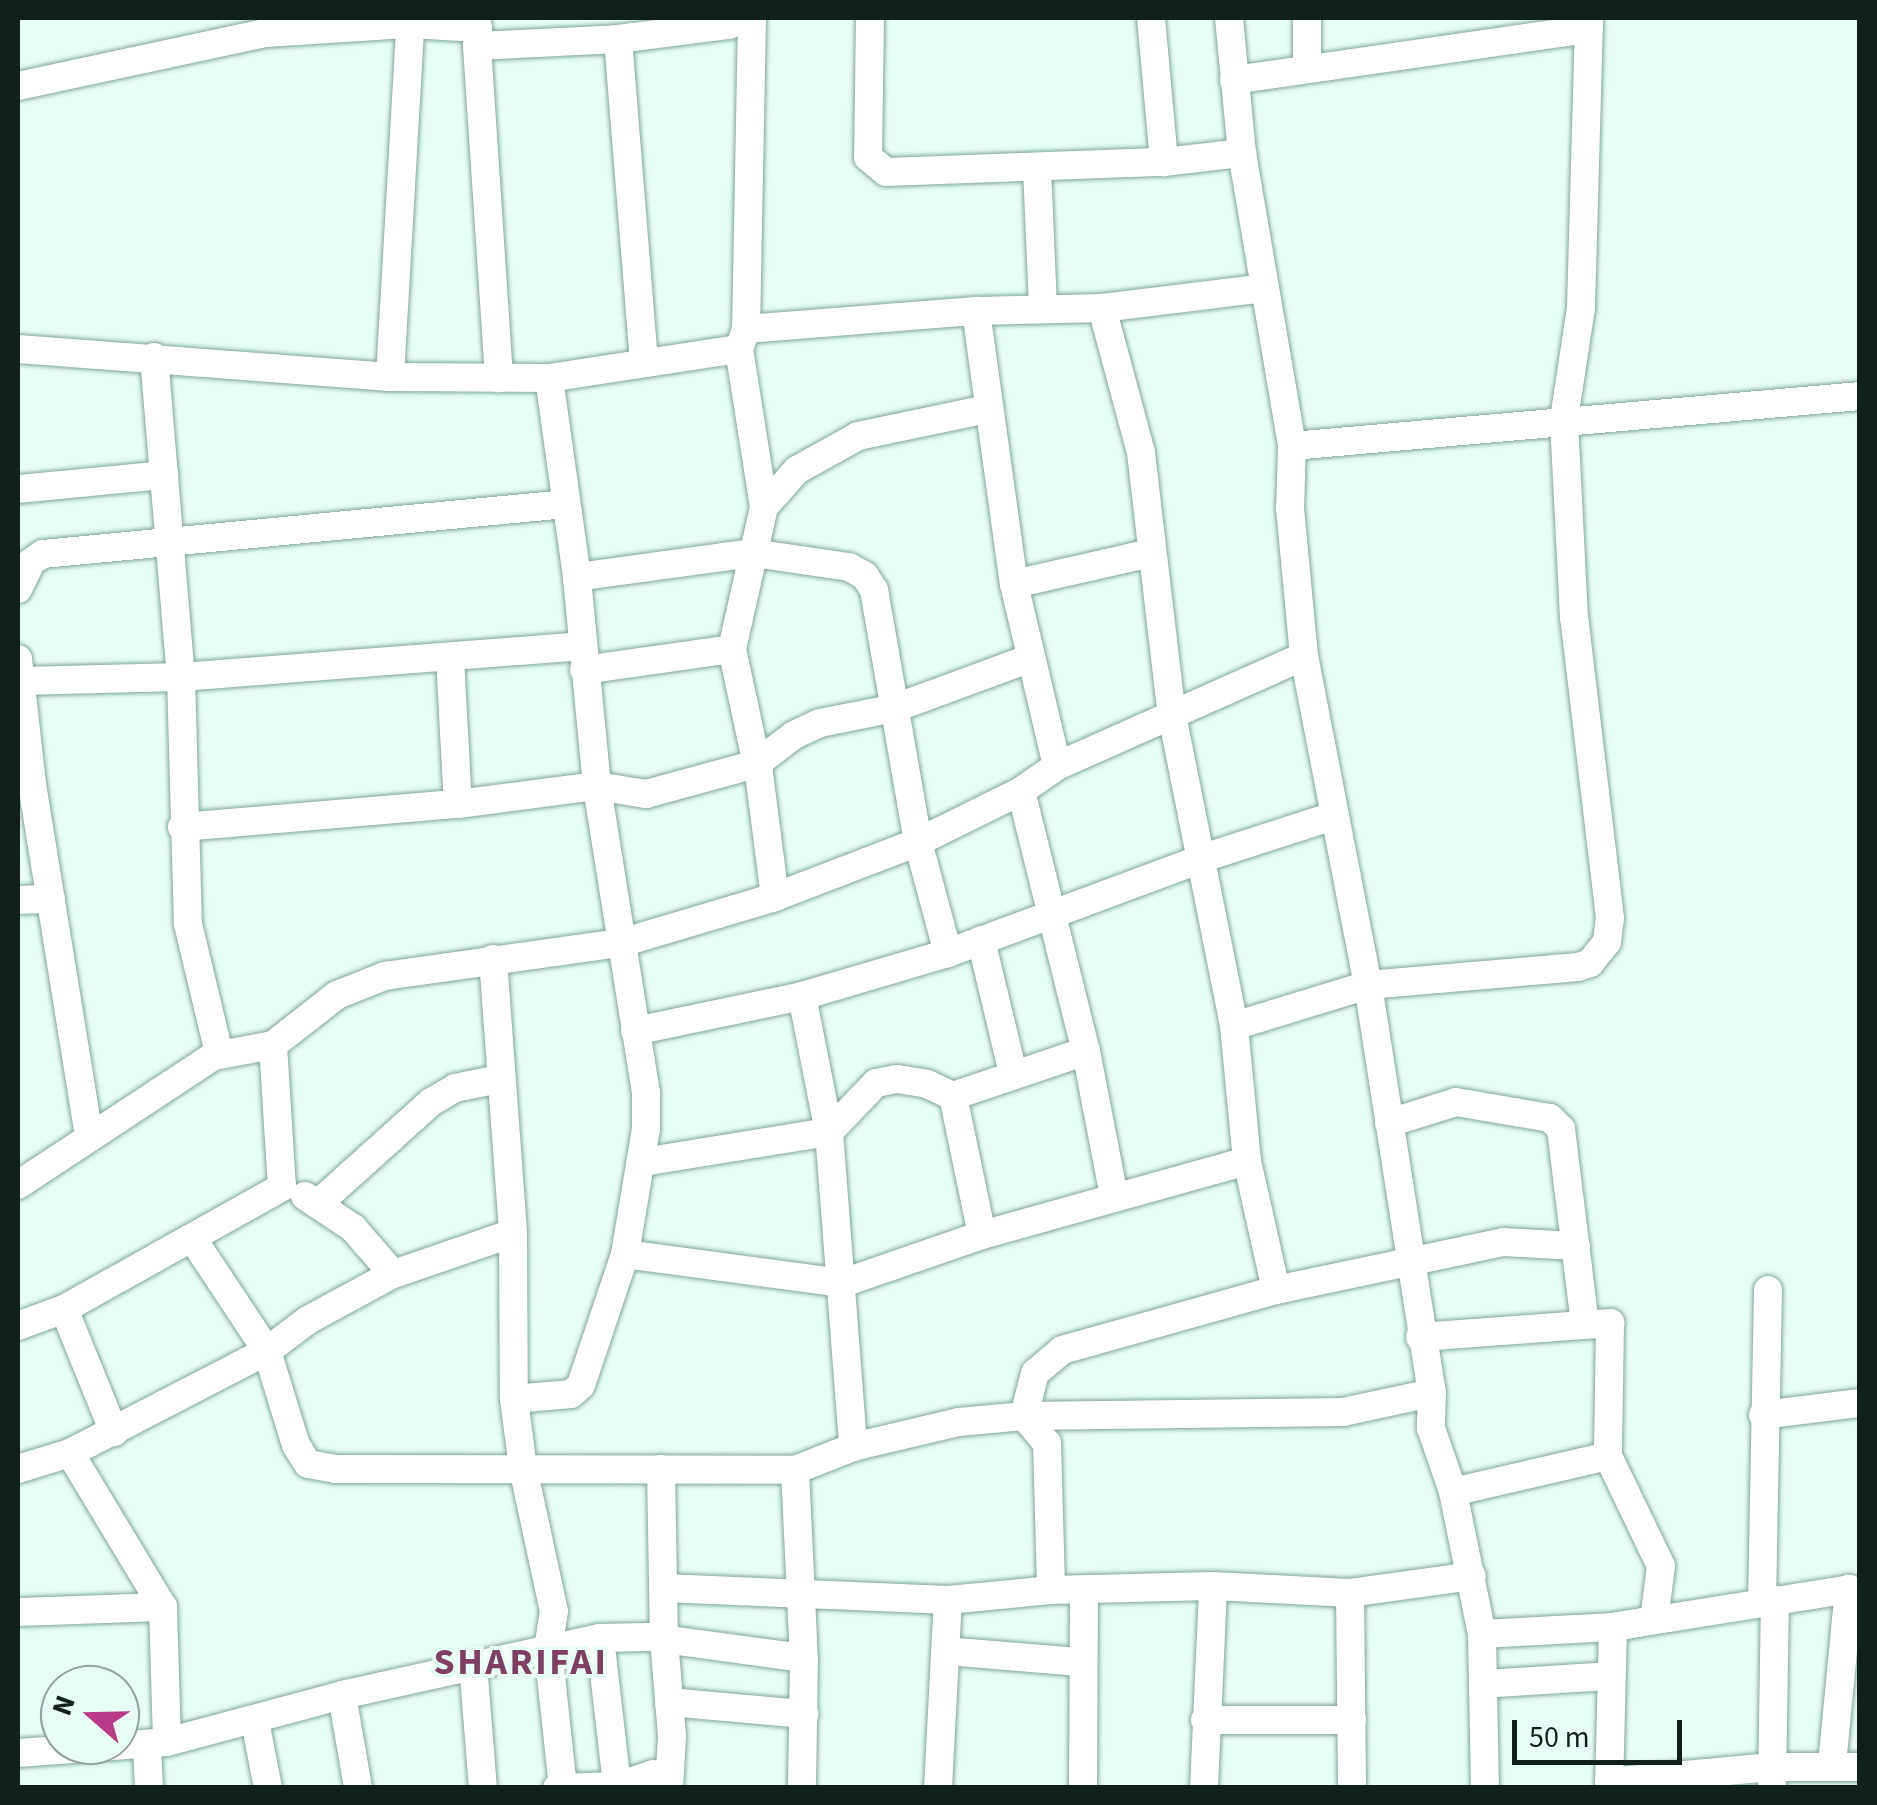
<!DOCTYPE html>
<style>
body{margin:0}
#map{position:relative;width:1877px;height:1805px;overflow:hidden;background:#e6fef5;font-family:"Source Sans 3",sans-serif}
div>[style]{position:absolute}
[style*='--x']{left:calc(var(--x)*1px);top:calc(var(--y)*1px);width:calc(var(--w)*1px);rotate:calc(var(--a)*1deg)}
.roads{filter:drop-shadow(0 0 2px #80a598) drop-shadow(0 0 2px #80a598)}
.minor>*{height:28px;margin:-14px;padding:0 14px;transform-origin:14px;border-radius:14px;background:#fff}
span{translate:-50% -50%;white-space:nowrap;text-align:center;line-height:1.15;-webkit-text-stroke:8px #e6fef5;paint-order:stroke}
.district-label{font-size:38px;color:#7f3e62;font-weight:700;letter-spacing:2.5px}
.frame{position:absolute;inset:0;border:20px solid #12201b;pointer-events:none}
.north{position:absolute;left:40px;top:1665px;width:100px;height:100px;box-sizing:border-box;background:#e6fef5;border:2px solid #91a59e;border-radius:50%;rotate:290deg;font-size:28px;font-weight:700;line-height:40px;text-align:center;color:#12201b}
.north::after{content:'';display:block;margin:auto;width:35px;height:45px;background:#b93b88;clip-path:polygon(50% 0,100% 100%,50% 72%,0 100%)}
.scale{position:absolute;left:1512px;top:1720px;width:170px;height:45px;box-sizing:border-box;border:5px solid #12201b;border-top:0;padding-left:12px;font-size:30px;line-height:35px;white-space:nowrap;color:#12201b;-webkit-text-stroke:8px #e6fef5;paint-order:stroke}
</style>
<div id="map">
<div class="roads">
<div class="minor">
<div style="--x:752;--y:18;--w:311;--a:91.1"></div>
<div style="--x:746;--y:329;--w:21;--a:109"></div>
<div style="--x:739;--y:349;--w:160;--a:81"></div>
<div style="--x:870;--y:18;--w:139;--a:90.8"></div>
<div style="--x:868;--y:157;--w:23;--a:40"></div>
<div style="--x:886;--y:172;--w:278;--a:-2.1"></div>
<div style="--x:1164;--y:162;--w:79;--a:-6.6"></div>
<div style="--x:1151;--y:18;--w:145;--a:84.8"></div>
<div style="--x:1229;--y:18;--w:136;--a:84.5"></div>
<div style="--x:1242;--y:153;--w:297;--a:80.3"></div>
<div style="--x:1292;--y:446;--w:62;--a:91.8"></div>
<div style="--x:1290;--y:508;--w:149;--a:84.6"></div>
<div style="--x:1304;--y:656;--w:335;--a:79"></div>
<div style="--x:1368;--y:985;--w:413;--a:81.1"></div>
<div style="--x:1432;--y:1393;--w:35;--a:92"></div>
<div style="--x:1431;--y:1428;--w:68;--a:71"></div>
<div style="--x:1453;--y:1492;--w:145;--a:78.5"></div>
<div style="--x:1482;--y:1634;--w:154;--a:88.9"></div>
<div style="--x:478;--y:29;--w:17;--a:93"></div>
<div style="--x:477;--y:46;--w:141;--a:-2.8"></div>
<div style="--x:618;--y:39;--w:112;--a:-7.2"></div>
<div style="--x:729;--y:25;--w:15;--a:-28"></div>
<div style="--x:618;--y:39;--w:325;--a:85.4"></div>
<div style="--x:477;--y:46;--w:333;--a:86.2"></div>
<div style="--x:1307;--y:68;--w:50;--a:-90"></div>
<div style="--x:1234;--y:80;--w:358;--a:-8.2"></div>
<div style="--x:18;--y:86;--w:254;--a:-12.1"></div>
<div style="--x:266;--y:33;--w:145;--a:-3.6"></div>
<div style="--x:411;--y:24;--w:67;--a:3.4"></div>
<div style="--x:478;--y:28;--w:10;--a:-101"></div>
<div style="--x:1037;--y:169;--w:140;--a:87.5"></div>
<div style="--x:1102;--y:308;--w:150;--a:74.9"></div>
<div style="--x:1141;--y:453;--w:264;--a:83.3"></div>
<div style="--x:1172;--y:715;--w:317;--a:78.7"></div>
<div style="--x:1234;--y:1026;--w:136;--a:84.5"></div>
<div style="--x:1247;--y:1161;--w:132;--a:77.3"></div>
<div style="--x:976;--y:311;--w:276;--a:82.1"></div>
<div style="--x:1014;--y:584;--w:187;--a:76.7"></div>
<div style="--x:746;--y:329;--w:231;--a:-4.5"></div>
<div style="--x:976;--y:311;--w:126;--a:-1.4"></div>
<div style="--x:1102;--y:308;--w:164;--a:-7"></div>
<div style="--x:18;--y:349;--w:373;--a:4.3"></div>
<div style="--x:390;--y:377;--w:159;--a:0.4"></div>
<div style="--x:549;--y:378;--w:192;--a:-8.7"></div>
<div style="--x:154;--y:357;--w:321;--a:85.2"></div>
<div style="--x:181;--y:677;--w:247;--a:88.4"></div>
<div style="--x:188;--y:924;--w:133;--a:76.5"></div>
<div style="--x:390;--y:377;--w:360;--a:-86.7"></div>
<div style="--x:1292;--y:446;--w:570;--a:-5.03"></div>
<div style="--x:18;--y:489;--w:147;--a:-5.5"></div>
<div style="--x:577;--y:577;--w:178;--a:-7.8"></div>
<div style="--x:753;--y:553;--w:97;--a:8.3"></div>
<div style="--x:849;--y:567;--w:18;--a:29"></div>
<div style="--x:865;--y:576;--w:17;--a:57"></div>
<div style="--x:874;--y:590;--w:256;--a:80.1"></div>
<div style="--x:918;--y:842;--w:115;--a:74.9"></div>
<div style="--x:1014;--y:584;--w:140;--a:-12.8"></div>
<div style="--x:18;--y:589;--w:30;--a:-64"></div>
<div style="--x:31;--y:562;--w:14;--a:-34"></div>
<div style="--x:43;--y:554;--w:525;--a:-5.46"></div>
<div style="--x:450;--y:658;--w:146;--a:86.9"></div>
<div style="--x:18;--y:659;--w:126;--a:83.6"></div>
<div style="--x:32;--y:784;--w:358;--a:80.8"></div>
<div style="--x:584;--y:670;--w:149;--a:-8.1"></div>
<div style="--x:21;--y:681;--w:160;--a:-1.4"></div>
<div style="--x:181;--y:677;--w:401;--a:-4.4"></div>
<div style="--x:1021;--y:791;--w:268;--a:76"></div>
<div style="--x:1086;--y:1051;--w:148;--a:79.1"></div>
<div style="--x:182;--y:827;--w:277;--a:-4.8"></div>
<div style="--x:458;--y:804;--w:140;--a:-7.4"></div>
<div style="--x:597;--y:786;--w:50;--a:9.3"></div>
<div style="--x:646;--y:794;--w:114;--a:-15.3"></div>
<div style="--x:756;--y:764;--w:48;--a:-37.3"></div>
<div style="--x:794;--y:735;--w:29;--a:-25"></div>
<div style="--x:820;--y:723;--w:76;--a:-11.3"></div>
<div style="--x:895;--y:708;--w:145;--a:-20.2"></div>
<div style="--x:775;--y:897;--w:124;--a:-97.4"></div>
<div style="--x:759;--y:774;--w:128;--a:-102.2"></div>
<div style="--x:732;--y:649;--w:146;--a:-77.3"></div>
<div style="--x:764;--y:507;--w:50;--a:-48.3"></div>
<div style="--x:797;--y:470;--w:70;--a:-29.1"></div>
<div style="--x:858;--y:436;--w:132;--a:-11.8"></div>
<div style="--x:18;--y:900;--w:33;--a:-2"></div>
<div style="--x:981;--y:940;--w:137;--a:76.5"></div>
<div style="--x:493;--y:959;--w:275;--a:85.8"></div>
<div style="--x:513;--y:1233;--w:166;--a:89.7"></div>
<div style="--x:514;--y:1399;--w:70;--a:82.6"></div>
<div style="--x:523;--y:1468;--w:146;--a:77.8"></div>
<div style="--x:554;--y:1611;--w:38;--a:99"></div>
<div style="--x:548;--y:1649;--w:140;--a:83.8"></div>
<div style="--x:802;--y:996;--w:139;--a:78.8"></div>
<div style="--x:829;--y:1132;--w:316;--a:85.6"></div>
<div style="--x:1234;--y:1026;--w:140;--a:-17"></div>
<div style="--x:1368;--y:985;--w:211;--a:-4.9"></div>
<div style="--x:1578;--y:967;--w:13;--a:-18"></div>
<div style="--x:1590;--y:963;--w:27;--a:-51"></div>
<div style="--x:1607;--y:942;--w:24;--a:-83"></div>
<div style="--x:1610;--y:918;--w:302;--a:-96.8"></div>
<div style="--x:1574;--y:618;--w:199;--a:-92.9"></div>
<div style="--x:1564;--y:419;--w:112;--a:-81.3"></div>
<div style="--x:1581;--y:308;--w:290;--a:-88.4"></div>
<div style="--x:635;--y:1031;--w:171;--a:-11.8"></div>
<div style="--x:802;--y:996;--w:152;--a:-16.4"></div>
<div style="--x:948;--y:953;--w:272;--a:-20.4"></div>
<div style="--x:1203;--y:858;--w:137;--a:-17.9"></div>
<div style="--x:273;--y:1045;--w:142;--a:86.4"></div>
<div style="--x:953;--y:1096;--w:142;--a:78.2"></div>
<div style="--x:1389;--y:1123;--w:70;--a:-17.4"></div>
<div style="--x:1456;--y:1102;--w:95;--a:9.7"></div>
<div style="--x:1550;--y:1118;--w:16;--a:45"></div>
<div style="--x:1561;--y:1129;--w:197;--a:83"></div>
<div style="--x:643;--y:1162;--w:188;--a:-9.2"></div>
<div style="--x:829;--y:1132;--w:68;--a:-46.2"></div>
<div style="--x:876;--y:1083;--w:21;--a:-11"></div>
<div style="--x:897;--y:1079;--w:30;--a:9"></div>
<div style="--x:927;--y:1084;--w:29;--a:25"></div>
<div style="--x:953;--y:1096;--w:140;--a:-18.7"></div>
<div style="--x:18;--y:1185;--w:235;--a:-33.4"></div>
<div style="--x:214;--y:1056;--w:60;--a:-10.6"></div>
<div style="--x:273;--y:1045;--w:81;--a:-38"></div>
<div style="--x:337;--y:995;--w:52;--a:-21.6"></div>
<div style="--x:385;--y:976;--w:238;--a:-8"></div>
<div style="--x:621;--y:943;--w:161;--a:-16.6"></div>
<div style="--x:775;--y:897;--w:153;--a:-21"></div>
<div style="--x:918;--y:842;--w:115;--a:-26.3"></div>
<div style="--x:1021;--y:791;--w:44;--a:-34.8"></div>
<div style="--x:1057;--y:766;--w:270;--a:-24"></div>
<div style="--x:305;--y:1196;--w:58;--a:33.7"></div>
<div style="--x:353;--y:1228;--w:61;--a:49"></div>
<div style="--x:320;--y:1202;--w:149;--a:-42"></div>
<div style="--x:431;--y:1102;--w:28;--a:-30"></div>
<div style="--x:455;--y:1088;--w:45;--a:-11.6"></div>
<div style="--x:513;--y:1233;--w:127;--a:161.1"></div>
<div style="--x:393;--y:1274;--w:97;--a:151.6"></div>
<div style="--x:308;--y:1320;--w:51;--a:142.9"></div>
<div style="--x:267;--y:1351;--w:98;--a:72.9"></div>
<div style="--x:296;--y:1445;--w:22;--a:58"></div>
<div style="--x:308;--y:1464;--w:27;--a:10"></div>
<div style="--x:335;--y:1469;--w:460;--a:0.1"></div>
<div style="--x:795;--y:1470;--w:62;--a:-21.6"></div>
<div style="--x:853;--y:1447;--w:109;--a:-13.3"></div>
<div style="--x:959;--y:1422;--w:65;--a:-5.3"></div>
<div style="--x:1024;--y:1416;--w:319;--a:-0.7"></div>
<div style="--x:1343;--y:1412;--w:91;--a:-12.1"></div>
<div style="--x:625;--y:1254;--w:220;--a:7.6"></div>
<div style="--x:843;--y:1283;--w:147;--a:-19.1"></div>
<div style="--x:982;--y:1235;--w:275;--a:-15.6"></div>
<div style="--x:64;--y:1309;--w:133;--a:67.9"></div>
<div style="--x:18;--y:1326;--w:49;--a:-20.3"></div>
<div style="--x:64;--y:1309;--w:250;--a:-29.2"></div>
<div style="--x:1420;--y:1337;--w:191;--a:-4.2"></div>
<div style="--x:1610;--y:1323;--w:133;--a:90.9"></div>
<div style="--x:1608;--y:1456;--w:122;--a:64.3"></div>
<div style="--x:1661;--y:1566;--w:54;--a:97.4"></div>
<div style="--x:1654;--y:1620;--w:42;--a:170.3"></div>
<div style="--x:1613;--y:1627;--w:161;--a:91.4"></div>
<div style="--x:514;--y:1399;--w:57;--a:-5"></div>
<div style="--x:571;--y:1394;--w:13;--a:-42"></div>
<div style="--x:581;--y:1385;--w:138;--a:-71.4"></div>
<div style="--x:625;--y:1254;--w:127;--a:-80.5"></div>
<div style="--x:646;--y:1129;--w:36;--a:-90"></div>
<div style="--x:646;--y:1093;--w:311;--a:-99.1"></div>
<div style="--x:597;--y:786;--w:210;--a:-95.5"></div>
<div style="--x:577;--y:577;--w:201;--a:-98"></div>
<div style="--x:1763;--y:1415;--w:98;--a:-7.1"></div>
<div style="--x:1024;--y:1416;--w:44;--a:-75.7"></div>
<div style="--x:1035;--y:1373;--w:35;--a:-40"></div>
<div style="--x:1062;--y:1350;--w:222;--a:-15.7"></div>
<div style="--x:1276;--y:1290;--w:232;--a:-11.9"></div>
<div style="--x:1503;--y:1242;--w:73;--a:3.1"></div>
<div style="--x:1024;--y:1416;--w:35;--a:50"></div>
<div style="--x:1047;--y:1443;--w:147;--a:88.4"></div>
<div style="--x:70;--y:1453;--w:222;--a:-27.4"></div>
<div style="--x:267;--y:1351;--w:134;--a:-123.5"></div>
<div style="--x:18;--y:1469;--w:54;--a:-17.1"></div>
<div style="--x:70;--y:1453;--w:180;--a:58.9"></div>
<div style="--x:163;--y:1607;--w:135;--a:88.3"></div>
<div style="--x:661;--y:1469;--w:170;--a:89"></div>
<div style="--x:664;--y:1639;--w:97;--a:85.3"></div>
<div style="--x:672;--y:1736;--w:52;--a:93.3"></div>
<div style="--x:795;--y:1470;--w:188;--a:87.3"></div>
<div style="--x:804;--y:1658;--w:130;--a:90.9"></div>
<div style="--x:1453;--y:1492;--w:159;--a:-13.1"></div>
<div style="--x:664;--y:1588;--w:284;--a:2.4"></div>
<div style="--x:948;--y:1600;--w:103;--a:-5.5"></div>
<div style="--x:1051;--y:1590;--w:162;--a:-1.4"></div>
<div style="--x:1213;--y:1586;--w:137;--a:2.9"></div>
<div style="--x:1350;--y:1593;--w:195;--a:89.4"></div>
<div style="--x:1350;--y:1593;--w:123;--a:-7.9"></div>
<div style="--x:1762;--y:1602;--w:312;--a:-88.9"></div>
<div style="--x:18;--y:1612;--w:145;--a:-2"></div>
<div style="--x:1482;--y:1634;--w:131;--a:-3.1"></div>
<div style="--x:1613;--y:1627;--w:239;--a:-9.1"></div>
<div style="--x:1849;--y:1589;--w:12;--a:24"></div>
<div style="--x:600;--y:1638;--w:149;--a:83.4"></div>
<div style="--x:946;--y:1651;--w:135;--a:4.7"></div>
<div style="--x:473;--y:1664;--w:124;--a:85.4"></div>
<div style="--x:1483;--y:1684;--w:127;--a:-3.6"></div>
<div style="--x:342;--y:1695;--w:94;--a:80.2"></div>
<div style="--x:669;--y:1702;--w:136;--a:5.1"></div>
<div style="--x:1205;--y:1720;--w:147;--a:0"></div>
<div style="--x:255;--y:1721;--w:68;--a:79"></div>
<div style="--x:147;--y:1746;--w:42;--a:87.3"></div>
<div style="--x:18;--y:1753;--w:149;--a:-4.2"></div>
<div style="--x:167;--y:1742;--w:181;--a:-15"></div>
<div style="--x:342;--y:1695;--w:264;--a:-12.5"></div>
<div style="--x:600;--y:1638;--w:48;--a:-1.2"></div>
<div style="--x:648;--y:1637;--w:157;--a:7.7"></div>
<div style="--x:1832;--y:1765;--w:177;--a:-84.5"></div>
<div style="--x:1609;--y:1782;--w:163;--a:-5.3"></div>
<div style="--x:1771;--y:1767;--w:89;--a:0"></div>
<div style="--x:557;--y:1788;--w:60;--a:-1.9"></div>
<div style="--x:617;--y:1786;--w:38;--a:-18"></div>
<div style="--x:653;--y:1774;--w:16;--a:27"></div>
<div style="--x:938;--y:1788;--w:188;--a:-87"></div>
<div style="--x:1083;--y:1788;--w:197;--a:-89.7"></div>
<div style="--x:1204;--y:1788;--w:202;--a:-87.4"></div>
<div style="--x:1772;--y:1788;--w:188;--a:-89.1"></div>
</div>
</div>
<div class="district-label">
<span style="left:521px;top:1663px">SHARIFAI</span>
</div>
<div class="frame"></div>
<div class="north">N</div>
<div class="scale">50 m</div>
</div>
